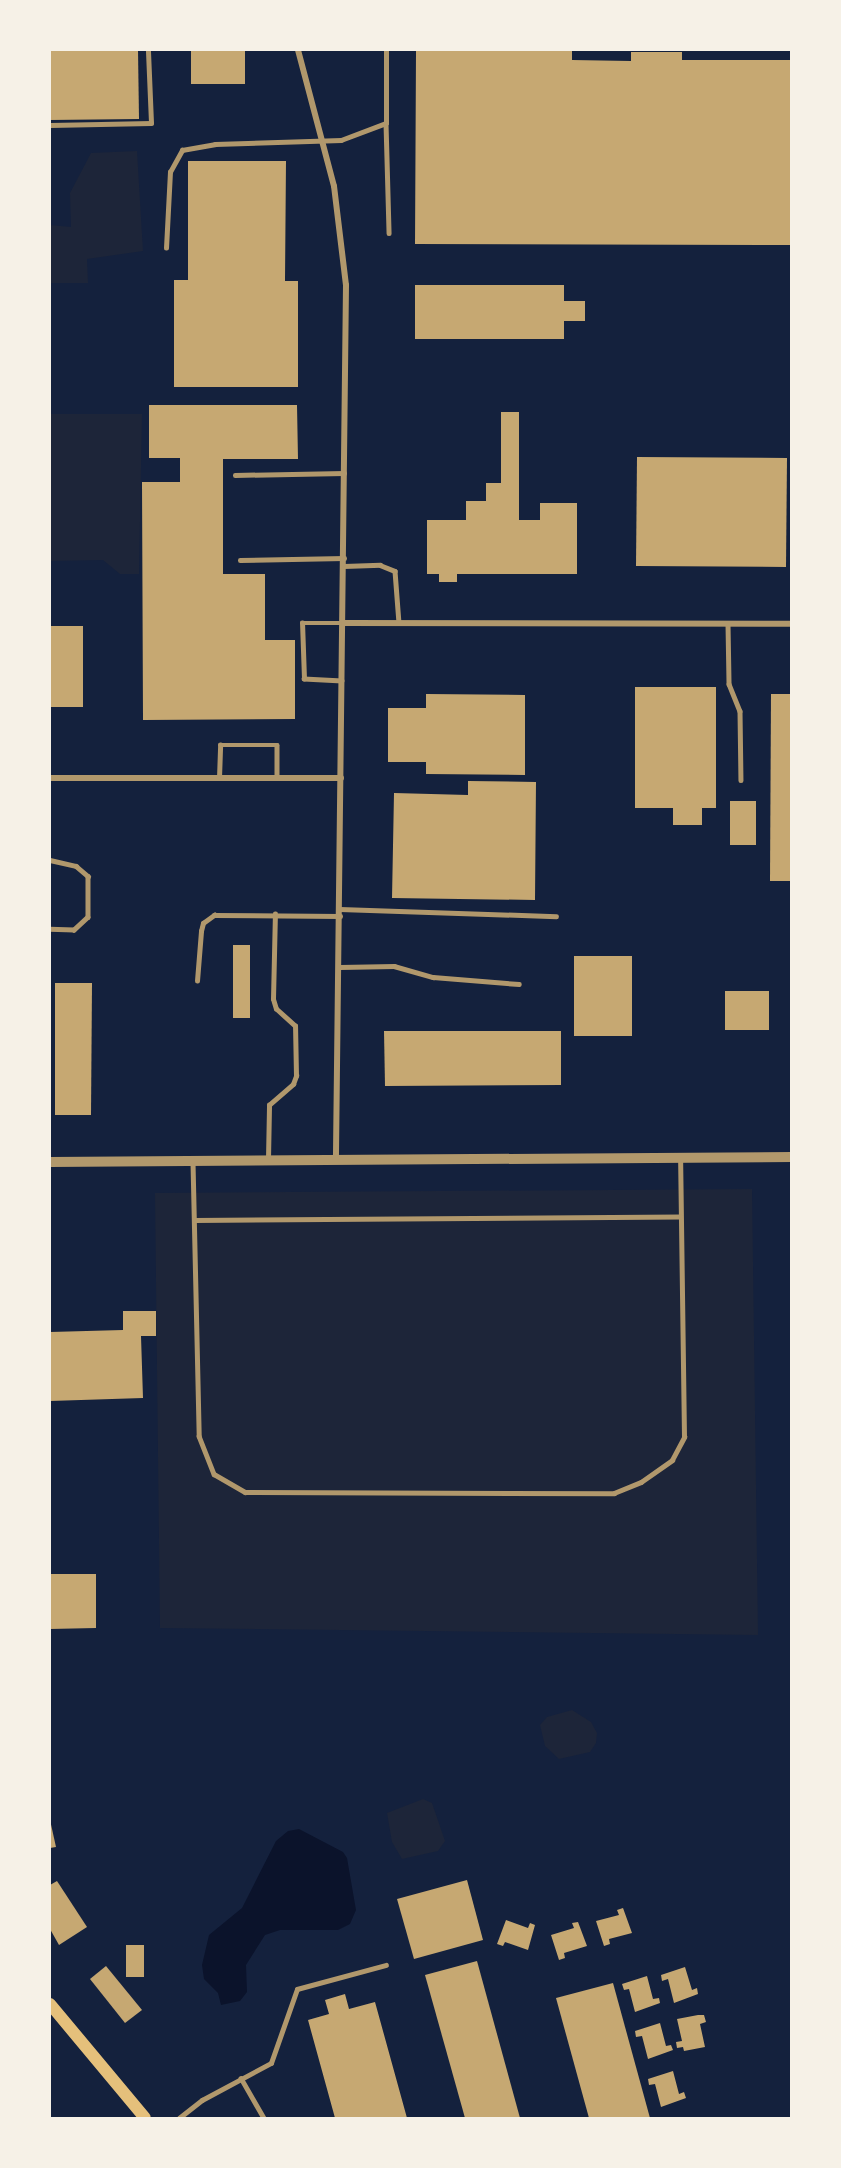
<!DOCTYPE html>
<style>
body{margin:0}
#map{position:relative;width:841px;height:2168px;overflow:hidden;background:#14213d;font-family:Roboto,sans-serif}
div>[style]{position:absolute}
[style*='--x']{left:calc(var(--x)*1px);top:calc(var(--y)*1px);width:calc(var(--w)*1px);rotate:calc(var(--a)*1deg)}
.green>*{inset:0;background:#1d2539}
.water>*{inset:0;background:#0b132b}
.building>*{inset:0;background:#c6a872}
.service>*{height:4.5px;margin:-2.25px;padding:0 2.25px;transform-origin:2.25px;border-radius:2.25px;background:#b1986c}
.minor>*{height:6px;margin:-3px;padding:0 3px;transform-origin:3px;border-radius:3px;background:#b1986c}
.tertiary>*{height:10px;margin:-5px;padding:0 5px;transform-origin:5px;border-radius:5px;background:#b1986c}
.secondary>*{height:12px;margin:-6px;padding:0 6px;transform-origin:6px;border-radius:6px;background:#e5c07b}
span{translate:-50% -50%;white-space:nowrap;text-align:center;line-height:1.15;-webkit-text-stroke:6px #f6f1e7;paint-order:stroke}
.frame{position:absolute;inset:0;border:51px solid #f6f1e7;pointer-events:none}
</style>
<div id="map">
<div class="green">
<div style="clip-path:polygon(137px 151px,143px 251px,87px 259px,88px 283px,50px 283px,50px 225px,71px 227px,70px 193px,91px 153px)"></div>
<div style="clip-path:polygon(50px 414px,142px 414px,139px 574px,120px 574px,103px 560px,50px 561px)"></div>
<div style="clip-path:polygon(752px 1189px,758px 1635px,160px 1628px,155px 1193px)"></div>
<div style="clip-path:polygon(572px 1710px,591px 1722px,597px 1733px,596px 1743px,590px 1752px,559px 1759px,545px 1746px,540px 1725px,547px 1717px)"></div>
<div style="clip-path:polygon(423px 1799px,432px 1803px,445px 1841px,438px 1851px,402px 1859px,392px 1842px,387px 1813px)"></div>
</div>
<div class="water">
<div style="clip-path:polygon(299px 1829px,343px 1852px,347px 1858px,356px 1910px,350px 1924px,338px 1930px,280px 1930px,265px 1935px,246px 1965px,247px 1992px,240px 2001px,221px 2005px,218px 1993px,204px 1979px,202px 1965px,209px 1935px,242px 1908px,276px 1841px,288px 1831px)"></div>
</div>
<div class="building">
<div style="clip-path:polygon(50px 50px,138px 50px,139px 119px,50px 120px)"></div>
<div style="clip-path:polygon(191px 50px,245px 50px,245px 84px,191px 84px)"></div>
<div style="clip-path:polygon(416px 50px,572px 50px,572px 60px,631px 61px,631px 52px,682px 52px,682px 60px,792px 60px,792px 245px,415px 244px)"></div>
<div style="clip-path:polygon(188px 161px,286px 161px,285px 281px,298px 281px,298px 387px,174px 387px,174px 280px,188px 280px)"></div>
<div style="clip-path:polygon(415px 285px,564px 285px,564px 301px,585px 301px,585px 321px,564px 321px,564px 339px,415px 339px)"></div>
<div style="clip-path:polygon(149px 405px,297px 405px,298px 459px,223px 459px,223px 574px,265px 574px,265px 640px,295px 640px,295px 719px,143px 720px,142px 482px,180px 482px,180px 458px,149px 458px)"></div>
<div style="clip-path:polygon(501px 412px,519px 412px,519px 520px,540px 520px,540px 503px,577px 503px,577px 574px,457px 574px,457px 582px,439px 582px,439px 574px,427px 574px,427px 520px,466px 520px,466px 501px,486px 501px,486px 483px,501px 483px)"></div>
<div style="clip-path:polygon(637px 457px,787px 458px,786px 567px,636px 566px)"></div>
<div style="clip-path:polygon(50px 626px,83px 626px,83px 707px,50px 707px)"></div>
<div style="clip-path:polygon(635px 687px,716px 687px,716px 808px,702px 808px,702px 825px,673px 825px,673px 808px,635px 808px)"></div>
<div style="clip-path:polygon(426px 694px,525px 695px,525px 775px,426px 774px,426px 762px,388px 762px,388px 708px,426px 708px)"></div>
<div style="clip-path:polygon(771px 694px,792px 694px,792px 881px,770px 881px)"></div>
<div style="clip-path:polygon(468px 781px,536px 782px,535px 900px,392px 898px,394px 793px,468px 795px)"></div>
<div style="clip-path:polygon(730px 801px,756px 801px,756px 845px,730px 845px)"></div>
<div style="clip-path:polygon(233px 945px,250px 945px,250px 1018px,233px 1018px)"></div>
<div style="clip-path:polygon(574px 956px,632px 956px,632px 1036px,574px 1036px)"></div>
<div style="clip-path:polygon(55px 983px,92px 983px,91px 1115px,55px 1115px)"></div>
<div style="clip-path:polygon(725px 991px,769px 991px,769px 1030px,725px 1030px)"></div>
<div style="clip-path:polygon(384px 1031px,561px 1031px,561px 1085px,385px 1086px)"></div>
<div style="clip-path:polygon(123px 1311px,156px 1311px,156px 1336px,141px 1336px,143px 1398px,50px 1401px,50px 1332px,123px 1330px)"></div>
<div style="clip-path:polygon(50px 1574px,96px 1574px,96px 1628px,50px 1629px)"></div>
<div style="clip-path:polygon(50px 1820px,56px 1847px,50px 1848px)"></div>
<div style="clip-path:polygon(467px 1880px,483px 1940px,414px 1959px,397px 1899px)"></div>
<div style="clip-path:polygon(57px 1881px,87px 1927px,59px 1945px,50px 1929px,50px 1885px)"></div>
<div style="clip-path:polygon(623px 1908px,632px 1933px,609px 1939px,610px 1944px,604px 1946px,596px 1921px,619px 1915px,617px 1910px)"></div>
<div style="clip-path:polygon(506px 1920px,528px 1928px,530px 1923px,535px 1925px,528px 1950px,505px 1942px,503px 1946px,497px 1944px)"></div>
<div style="clip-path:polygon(578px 1922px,587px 1946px,564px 1953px,565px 1958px,559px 1960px,551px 1935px,574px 1928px,572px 1923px)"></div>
<div style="clip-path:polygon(126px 1945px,144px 1945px,144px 1977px,126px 1977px)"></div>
<div style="clip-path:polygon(477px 1961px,520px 2118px,465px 2118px,425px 1975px)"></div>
<div style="clip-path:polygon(106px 1966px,142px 2010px,125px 2023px,90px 1979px)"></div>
<div style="clip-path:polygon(685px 1967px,692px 1990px,697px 1988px,698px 1994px,674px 2003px,668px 1979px,662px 1981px,661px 1975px)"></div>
<div style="clip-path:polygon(647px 1976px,653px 1999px,659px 1998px,660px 2003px,635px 2012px,629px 1989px,624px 1990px,622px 1984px)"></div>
<div style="clip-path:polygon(613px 1983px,650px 2118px,589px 2118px,556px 1998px)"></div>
<div style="clip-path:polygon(345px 1994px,349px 2009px,375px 2002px,407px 2118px,335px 2118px,308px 2020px,329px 2014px,325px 2000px)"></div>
<div style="clip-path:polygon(698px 2015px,704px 2015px,706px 2022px,700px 2024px,705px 2047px,684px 2051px,683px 2047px,677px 2048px,676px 2042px,682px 2041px,677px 2019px)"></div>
<div style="clip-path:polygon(660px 2023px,666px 2046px,671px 2045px,673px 2050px,648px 2059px,642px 2036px,636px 2037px,635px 2031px)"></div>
<div style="clip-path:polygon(673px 2071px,679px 2094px,684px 2092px,686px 2098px,661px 2107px,655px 2084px,649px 2085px,648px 2079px)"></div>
</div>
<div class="service">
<div style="--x:386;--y:123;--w:110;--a:88.4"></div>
<div style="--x:50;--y:125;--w:101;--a:-1.1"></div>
<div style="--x:151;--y:123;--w:73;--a:-92.4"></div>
<div style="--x:166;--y:248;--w:76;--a:-87"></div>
<div style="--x:170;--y:172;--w:25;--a:-61"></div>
<div style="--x:182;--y:150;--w:34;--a:-10"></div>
<div style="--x:215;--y:144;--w:126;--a:-1.8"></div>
<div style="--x:341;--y:140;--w:48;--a:-20.7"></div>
<div style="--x:386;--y:123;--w:73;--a:-90"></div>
<div style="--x:235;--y:475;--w:109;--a:-1.1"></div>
<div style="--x:240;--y:560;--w:104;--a:-1.1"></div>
<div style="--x:344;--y:566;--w:36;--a:-2"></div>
<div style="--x:380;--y:565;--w:16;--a:22"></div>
<div style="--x:395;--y:571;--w:52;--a:85.6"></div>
<div style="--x:728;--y:624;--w:60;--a:89"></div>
<div style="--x:729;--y:684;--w:29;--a:68"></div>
<div style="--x:740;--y:711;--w:69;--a:89.2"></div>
<div style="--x:342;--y:681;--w:38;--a:-177"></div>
<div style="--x:304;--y:679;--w:56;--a:-92"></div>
<div style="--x:302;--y:623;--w:41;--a:0"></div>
<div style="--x:219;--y:778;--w:33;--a:-88"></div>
<div style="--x:220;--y:745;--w:57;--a:0"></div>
<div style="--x:277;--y:745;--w:33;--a:90"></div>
<div style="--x:50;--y:860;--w:27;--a:13"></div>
<div style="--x:76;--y:866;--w:16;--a:40"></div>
<div style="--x:88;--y:876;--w:41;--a:90"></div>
<div style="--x:88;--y:917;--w:19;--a:137"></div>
<div style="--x:74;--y:930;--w:24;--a:-178"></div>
<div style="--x:340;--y:909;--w:216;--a:1.9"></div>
<div style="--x:340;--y:967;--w:54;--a:-1.1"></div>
<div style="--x:394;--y:966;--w:41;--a:15.8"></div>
<div style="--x:433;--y:977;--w:86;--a:4.7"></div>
<div style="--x:197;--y:981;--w:50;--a:-85.4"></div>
<div style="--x:201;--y:931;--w:8;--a:-76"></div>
<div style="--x:203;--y:923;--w:14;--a:-36"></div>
<div style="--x:214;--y:915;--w:126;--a:0.5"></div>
<div style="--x:268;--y:1159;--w:54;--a:-88.9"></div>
<div style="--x:269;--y:1105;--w:32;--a:-41"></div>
<div style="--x:293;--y:1084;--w:9;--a:-69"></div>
<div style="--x:296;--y:1076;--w:50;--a:-91.1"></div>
<div style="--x:295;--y:1026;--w:25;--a:-138"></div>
<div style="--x:276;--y:1009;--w:10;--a:-107"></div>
<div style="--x:273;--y:999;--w:85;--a:-88.7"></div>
<div style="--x:193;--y:1162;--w:274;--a:88.7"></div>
<div style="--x:199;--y:1436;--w:41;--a:68.5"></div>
<div style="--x:214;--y:1474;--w:36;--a:30"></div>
<div style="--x:245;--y:1492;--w:369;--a:0.2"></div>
<div style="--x:614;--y:1493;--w:29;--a:-22"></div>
<div style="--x:641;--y:1482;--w:38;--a:-35"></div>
<div style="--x:672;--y:1460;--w:26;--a:-62"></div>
<div style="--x:684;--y:1437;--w:280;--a:-90.8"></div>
<div style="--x:194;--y:1220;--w:486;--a:-0.4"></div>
<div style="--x:241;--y:2078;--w:46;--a:60.1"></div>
<div style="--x:179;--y:2118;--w:29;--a:-38"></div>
<div style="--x:202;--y:2100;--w:78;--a:-28.2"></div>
<div style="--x:271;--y:2063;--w:78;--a:-70.6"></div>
<div style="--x:297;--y:1989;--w:92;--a:-15.1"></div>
</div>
<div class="minor">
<div style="--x:298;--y:50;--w:141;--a:75.2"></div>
<div style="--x:334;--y:186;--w:100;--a:83.1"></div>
<div style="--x:346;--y:285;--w:873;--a:90.66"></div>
<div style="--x:344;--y:623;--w:448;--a:0.1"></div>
<div style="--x:50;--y:778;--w:291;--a:0"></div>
</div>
<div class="tertiary">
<div style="--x:50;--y:1162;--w:742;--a:-0.39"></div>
</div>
<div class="secondary">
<div style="--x:50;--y:2004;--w:148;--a:50.2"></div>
</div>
<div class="frame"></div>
</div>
